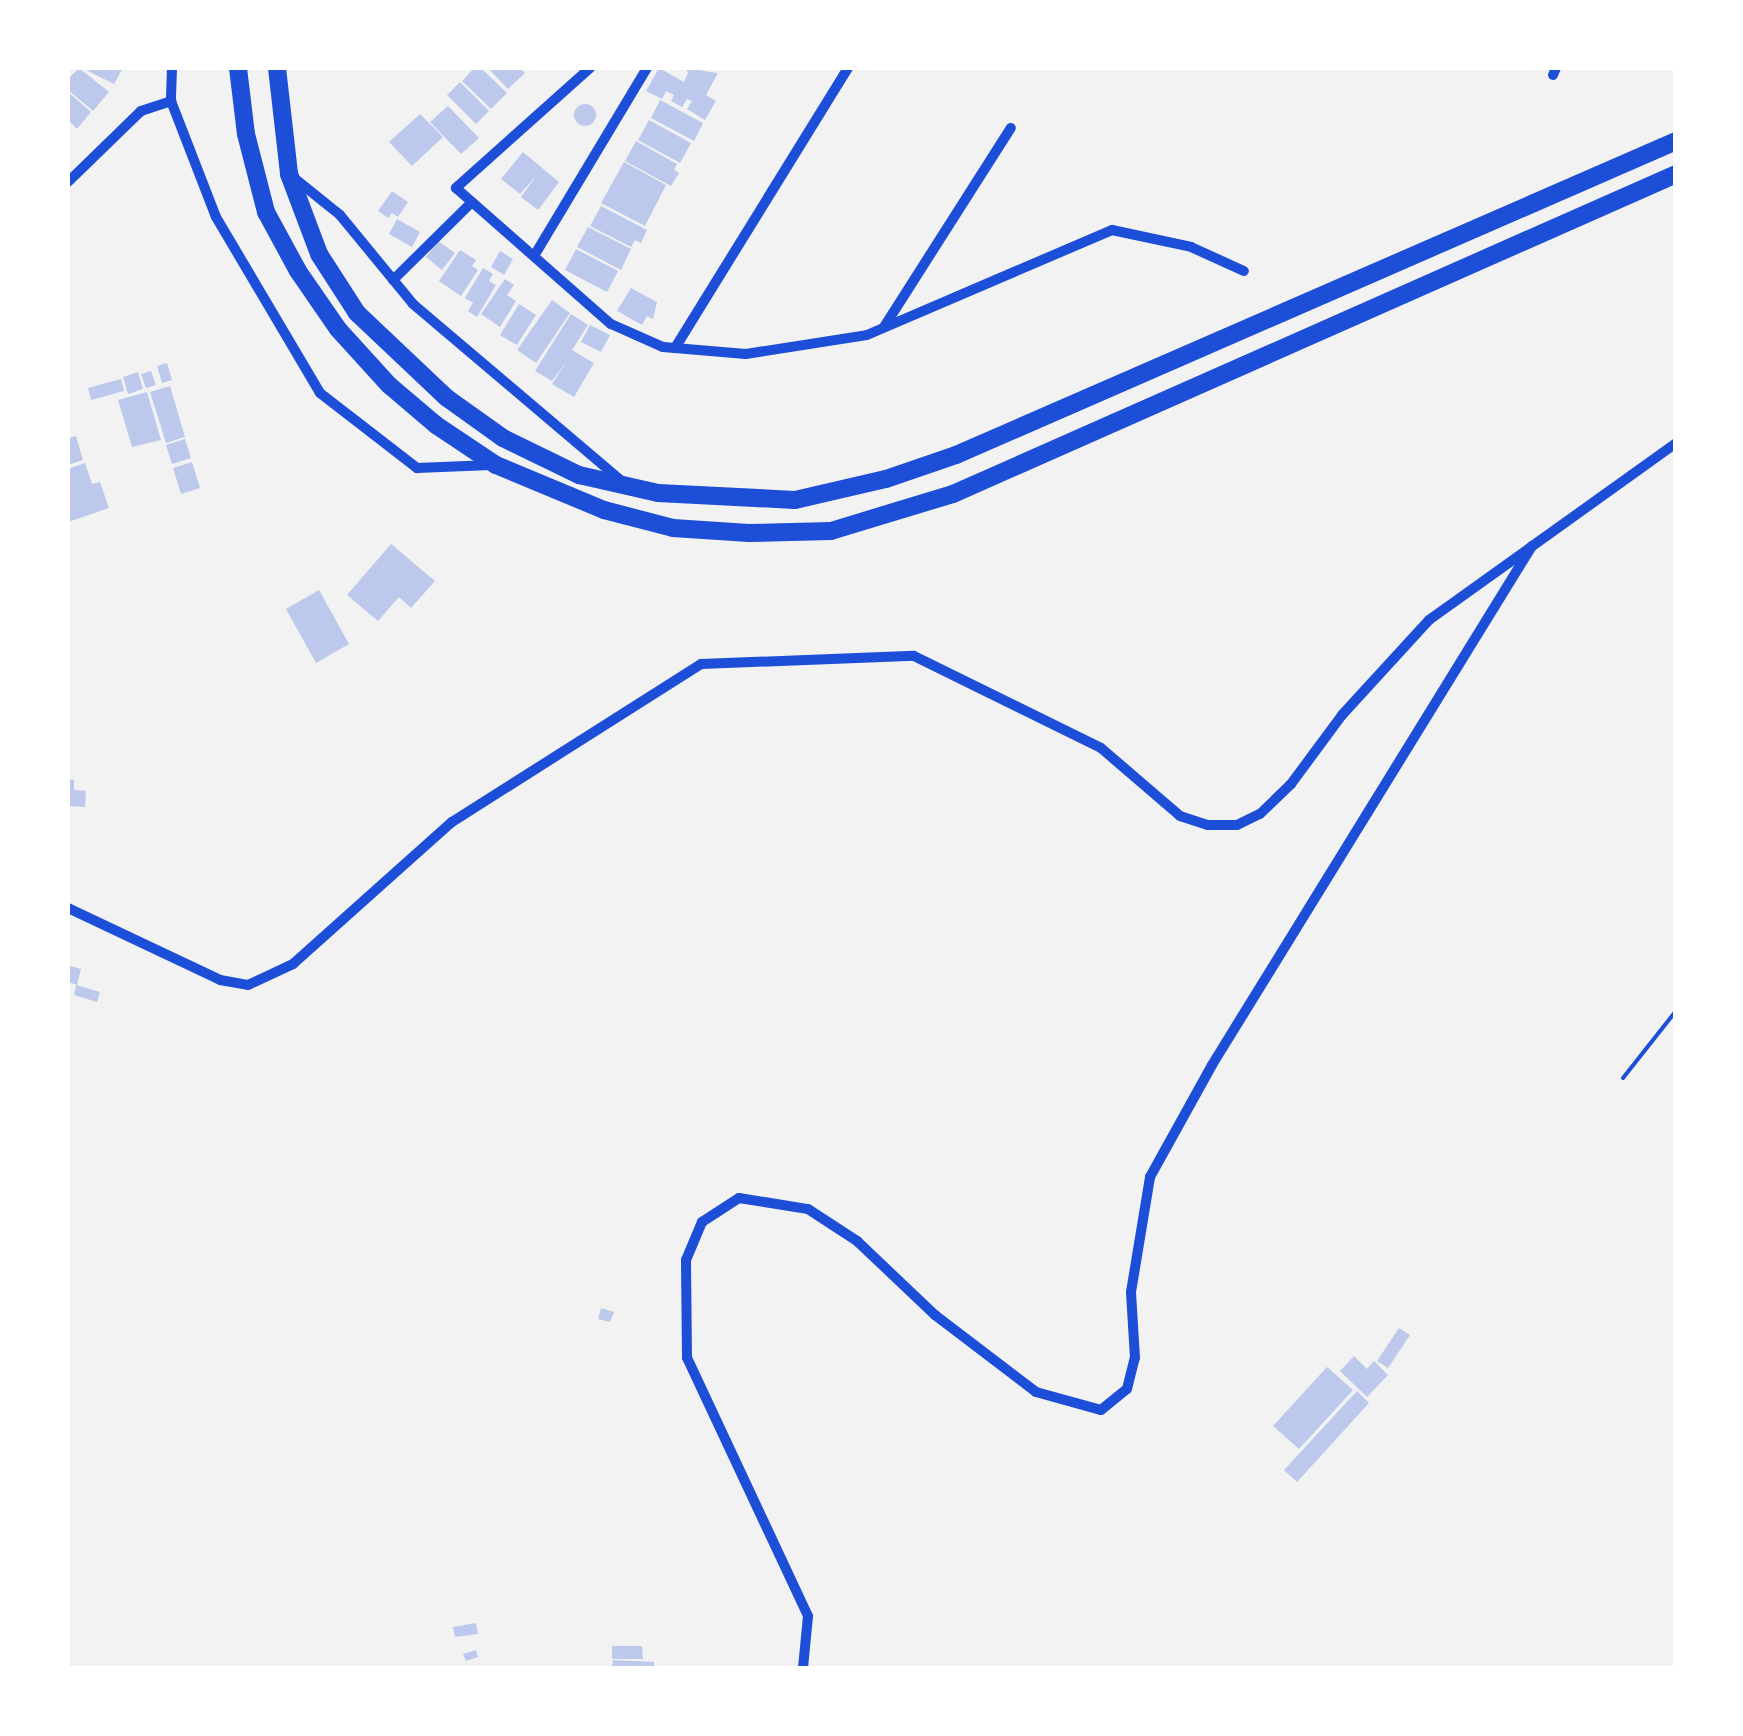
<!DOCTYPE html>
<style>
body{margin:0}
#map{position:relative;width:1743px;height:1736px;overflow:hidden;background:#f2f2f2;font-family:Mulish,sans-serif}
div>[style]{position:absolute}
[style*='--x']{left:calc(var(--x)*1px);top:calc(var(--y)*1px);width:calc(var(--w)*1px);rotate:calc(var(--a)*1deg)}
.building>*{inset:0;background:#bdc9ec}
.round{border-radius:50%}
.path>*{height:4px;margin:-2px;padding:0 2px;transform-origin:2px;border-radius:2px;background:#1d4ed8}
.minor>*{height:10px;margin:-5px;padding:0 5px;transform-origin:5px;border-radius:5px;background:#1d4ed8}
.trunk>*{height:18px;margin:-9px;padding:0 9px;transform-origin:9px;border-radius:9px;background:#1d4ed8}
span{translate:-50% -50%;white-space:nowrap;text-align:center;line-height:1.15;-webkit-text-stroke:9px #fff;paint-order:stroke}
.frame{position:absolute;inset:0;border:70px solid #fff;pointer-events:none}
</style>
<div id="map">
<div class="building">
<div style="clip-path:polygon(79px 68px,109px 92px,93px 111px,68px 90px,68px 79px)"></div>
<div style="clip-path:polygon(82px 68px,123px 68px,114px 84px)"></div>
<div style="clip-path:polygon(474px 68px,481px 68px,507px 93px,491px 109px,462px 81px)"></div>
<div style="clip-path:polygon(488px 68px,520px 68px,525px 73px,508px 89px)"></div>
<div style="clip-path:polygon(659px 68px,684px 82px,688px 73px,685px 68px,718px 73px,706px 95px,716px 101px,705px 120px,687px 109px,692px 101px,687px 99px,682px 107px,671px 101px,674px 95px,666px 91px,662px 99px,646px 91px)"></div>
<div style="clip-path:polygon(460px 82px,489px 111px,476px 124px,447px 95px)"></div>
<div style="clip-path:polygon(68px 92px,91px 112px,77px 129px,68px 120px)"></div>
<div style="clip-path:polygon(660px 100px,703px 123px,694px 141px,651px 118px)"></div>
<div class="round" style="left:574px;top:104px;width:22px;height:22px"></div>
<div style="clip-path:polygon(448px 106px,479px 138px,461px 154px,430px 122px)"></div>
<div style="clip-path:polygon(420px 114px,443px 137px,412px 166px,389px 142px)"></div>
<div style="clip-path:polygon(649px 120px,691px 143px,680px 163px,638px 140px)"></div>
<div style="clip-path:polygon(636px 141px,677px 164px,674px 170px,679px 173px,671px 186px,625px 161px)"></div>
<div style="clip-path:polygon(523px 152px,559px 182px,538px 210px,521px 197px,536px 176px,520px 194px,501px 179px)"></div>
<div style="clip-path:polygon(624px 162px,666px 185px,645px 226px,601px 203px)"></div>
<div style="clip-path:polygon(392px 191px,408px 202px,398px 217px,392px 213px,388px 218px,378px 211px)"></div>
<div style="clip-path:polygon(601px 206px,647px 230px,641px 243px,635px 240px,631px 247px,590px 226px)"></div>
<div style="clip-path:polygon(397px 219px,420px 232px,412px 247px,389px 234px)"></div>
<div style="clip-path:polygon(588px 227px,631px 249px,621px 270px,577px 247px)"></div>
<div style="clip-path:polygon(438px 241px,455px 253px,442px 270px,426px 257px)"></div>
<div style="clip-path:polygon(576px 249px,618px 271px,607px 292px,565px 270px)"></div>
<div style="clip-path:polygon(460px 250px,476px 260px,472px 266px,478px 270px,461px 296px,439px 281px)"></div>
<div style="clip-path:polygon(500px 251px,513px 259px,504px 275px,491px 267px)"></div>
<div style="clip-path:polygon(483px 268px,493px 274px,489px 281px,496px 285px,477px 317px,468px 311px,473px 303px,465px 298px)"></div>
<div style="clip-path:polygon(505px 279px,514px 285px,507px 295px,516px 301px,500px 327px,481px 314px)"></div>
<div style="clip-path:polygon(631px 288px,657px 302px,653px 319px,647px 316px,642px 325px,617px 311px)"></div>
<div style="clip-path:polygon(552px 300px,570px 313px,536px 363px,517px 350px)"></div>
<div style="clip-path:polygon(519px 304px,536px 315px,517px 345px,500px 335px)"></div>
<div style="clip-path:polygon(571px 314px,588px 325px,572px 350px,594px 363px,574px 397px,552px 384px,567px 361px,552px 381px,535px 371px)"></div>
<div style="clip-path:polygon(590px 325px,610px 335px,601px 352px,581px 342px)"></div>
<div style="clip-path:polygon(167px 363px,172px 380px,162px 383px,157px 366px)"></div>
<div style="clip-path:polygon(151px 371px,156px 385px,146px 388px,141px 374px)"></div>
<div style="clip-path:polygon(138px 372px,143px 389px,128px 394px,123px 377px)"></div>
<div style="clip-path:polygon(121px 379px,124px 391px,91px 400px,88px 388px)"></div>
<div style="clip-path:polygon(170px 386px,185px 437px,166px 443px,150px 392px)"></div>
<div style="clip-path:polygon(147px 392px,161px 440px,132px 447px,118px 400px)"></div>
<div style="clip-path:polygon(76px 436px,83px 460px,68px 465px,68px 438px)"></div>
<div style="clip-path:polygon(185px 439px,191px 458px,172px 464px,166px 445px)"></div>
<div style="clip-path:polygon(192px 462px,200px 488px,181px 494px,173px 468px)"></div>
<div style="clip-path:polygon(85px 463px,92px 484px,100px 482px,109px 508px,68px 522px,68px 469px)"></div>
<div style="clip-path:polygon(391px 544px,435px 581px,411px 608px,399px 597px,378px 621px,347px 595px)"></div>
<div style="clip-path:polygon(319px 590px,349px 644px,316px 663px,286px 609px)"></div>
<div style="clip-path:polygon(68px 779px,74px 780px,74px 790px,86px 791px,85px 807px,68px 806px)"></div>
<div style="clip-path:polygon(70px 966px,81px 969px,77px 985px,68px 982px)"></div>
<div style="clip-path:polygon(76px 985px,100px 992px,97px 1002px,74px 995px)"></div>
<div style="clip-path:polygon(601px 1308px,614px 1312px,610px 1322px,598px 1319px)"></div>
<div style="clip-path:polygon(1399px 1328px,1410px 1335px,1388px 1368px,1377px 1361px)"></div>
<div style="clip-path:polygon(1354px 1356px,1367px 1369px,1374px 1361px,1388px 1375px,1367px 1397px,1340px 1371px)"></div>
<div style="clip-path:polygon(1327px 1367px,1353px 1390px,1299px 1449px,1273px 1426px)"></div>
<div style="clip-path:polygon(1357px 1391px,1369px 1403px,1297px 1482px,1284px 1470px)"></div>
<div style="clip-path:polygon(476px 1623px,478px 1634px,455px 1637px,453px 1627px)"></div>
<div style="clip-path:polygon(612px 1646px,642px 1646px,643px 1659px,612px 1659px)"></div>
<div style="clip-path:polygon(476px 1650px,478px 1657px,466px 1661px,463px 1654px)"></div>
<div style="clip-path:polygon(613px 1660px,654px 1662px,654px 1668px,612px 1668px)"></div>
</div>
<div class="path">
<div style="--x:1623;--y:1078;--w:85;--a:-51.7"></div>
</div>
<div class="minor">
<div style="--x:172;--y:68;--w:33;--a:92"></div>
<div style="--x:171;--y:101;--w:124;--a:68.8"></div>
<div style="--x:216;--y:217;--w:204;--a:59.4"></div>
<div style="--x:320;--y:393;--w:123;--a:37.7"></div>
<div style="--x:417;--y:468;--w:74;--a:-2.3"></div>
<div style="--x:590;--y:68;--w:180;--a:138.2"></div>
<div style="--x:456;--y:188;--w:206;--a:41.3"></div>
<div style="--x:611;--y:324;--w:57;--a:23.9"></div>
<div style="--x:663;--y:347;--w:83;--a:4.8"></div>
<div style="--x:746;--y:354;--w:122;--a:-8.9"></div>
<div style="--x:867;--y:335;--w:267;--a:-23.2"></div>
<div style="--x:1112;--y:230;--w:81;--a:12.1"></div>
<div style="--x:1191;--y:247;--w:58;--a:24.4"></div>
<div style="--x:1553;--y:75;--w:8;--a:-67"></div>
<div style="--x:294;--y:178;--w:59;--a:38.8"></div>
<div style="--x:340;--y:215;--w:115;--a:50.6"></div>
<div style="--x:413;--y:304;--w:274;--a:40.3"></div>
<div style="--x:68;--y:182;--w:102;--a:-44.2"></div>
<div style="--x:141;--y:111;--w:32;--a:-18"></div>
<div style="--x:534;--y:256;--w:219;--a:-59"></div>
<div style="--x:393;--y:280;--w:111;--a:-44.6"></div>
<div style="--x:884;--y:327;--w:236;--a:-57.5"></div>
<div style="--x:675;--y:348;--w:329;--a:-58.3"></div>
<div style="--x:68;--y:908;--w:168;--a:25.3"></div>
<div style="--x:220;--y:980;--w:28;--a:10"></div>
<div style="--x:248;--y:985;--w:50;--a:-25"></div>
<div style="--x:293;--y:964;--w:213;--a:-41.8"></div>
<div style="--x:452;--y:822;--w:295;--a:-32.4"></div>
<div style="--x:701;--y:664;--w:213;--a:-2.2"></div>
<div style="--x:914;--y:656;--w:208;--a:26.2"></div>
<div style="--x:1101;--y:748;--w:104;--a:40.7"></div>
<div style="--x:1180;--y:816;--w:29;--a:18"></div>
<div style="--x:1208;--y:825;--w:29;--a:0"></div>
<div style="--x:1237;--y:825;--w:25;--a:-26"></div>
<div style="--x:1260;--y:814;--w:43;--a:-44.1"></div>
<div style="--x:1291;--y:784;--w:86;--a:-53.5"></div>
<div style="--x:1342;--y:715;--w:129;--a:-47.5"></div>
<div style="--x:1429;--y:620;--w:304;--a:-35.6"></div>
<div style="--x:803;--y:1668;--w:52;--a:-84.5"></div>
<div style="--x:808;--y:1616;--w:285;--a:-115.1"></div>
<div style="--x:687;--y:1358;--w:98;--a:-90.6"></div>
<div style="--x:686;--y:1260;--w:41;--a:-67.2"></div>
<div style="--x:702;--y:1222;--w:44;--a:-33"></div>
<div style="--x:739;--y:1198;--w:70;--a:9.1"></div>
<div style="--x:808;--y:1209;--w:59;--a:33.1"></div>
<div style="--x:857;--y:1241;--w:108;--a:43.5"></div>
<div style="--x:935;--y:1315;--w:127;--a:37.3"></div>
<div style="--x:1036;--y:1392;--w:67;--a:15.5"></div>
<div style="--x:1101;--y:1410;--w:33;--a:-39"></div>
<div style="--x:1127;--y:1389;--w:32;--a:-76"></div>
<div style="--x:1135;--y:1358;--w:66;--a:-93.5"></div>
<div style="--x:1131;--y:1292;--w:117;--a:-80.6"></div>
<div style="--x:1150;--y:1177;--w:128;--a:-61"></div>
<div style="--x:1212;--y:1065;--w:610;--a:-58.34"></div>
</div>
<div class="trunk">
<div style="--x:238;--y:68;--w:66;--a:83.1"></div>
<div style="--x:246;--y:134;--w:81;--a:75.6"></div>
<div style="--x:266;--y:212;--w:67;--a:61.5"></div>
<div style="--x:298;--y:271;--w:70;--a:55.4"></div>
<div style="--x:338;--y:329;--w:76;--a:47.7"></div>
<div style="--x:389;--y:385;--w:62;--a:40.4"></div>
<div style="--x:436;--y:425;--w:72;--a:33.7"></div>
<div style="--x:496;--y:465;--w:117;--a:22.6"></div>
<div style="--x:604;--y:510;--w:71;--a:14.6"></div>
<div style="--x:673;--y:528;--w:76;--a:3.8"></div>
<div style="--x:749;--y:533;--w:82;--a:-1.4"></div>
<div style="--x:831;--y:531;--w:127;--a:-16.9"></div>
<div style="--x:953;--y:494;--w:791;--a:-23.87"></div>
<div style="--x:277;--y:68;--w:107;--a:83.5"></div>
<div style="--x:289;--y:174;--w:85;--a:69.4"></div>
<div style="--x:319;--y:254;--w:70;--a:57.2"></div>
<div style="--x:357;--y:313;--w:124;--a:43.4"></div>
<div style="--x:447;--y:398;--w:69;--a:35.5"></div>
<div style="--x:503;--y:438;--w:85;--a:26"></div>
<div style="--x:579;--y:475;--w:81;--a:12.8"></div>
<div style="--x:658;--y:493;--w:137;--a:2.9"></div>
<div style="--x:795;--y:500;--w:93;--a:-13"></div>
<div style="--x:886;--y:479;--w:74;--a:-18.9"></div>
<div style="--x:956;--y:455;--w:785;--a:-23.56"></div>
</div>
<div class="frame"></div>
</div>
